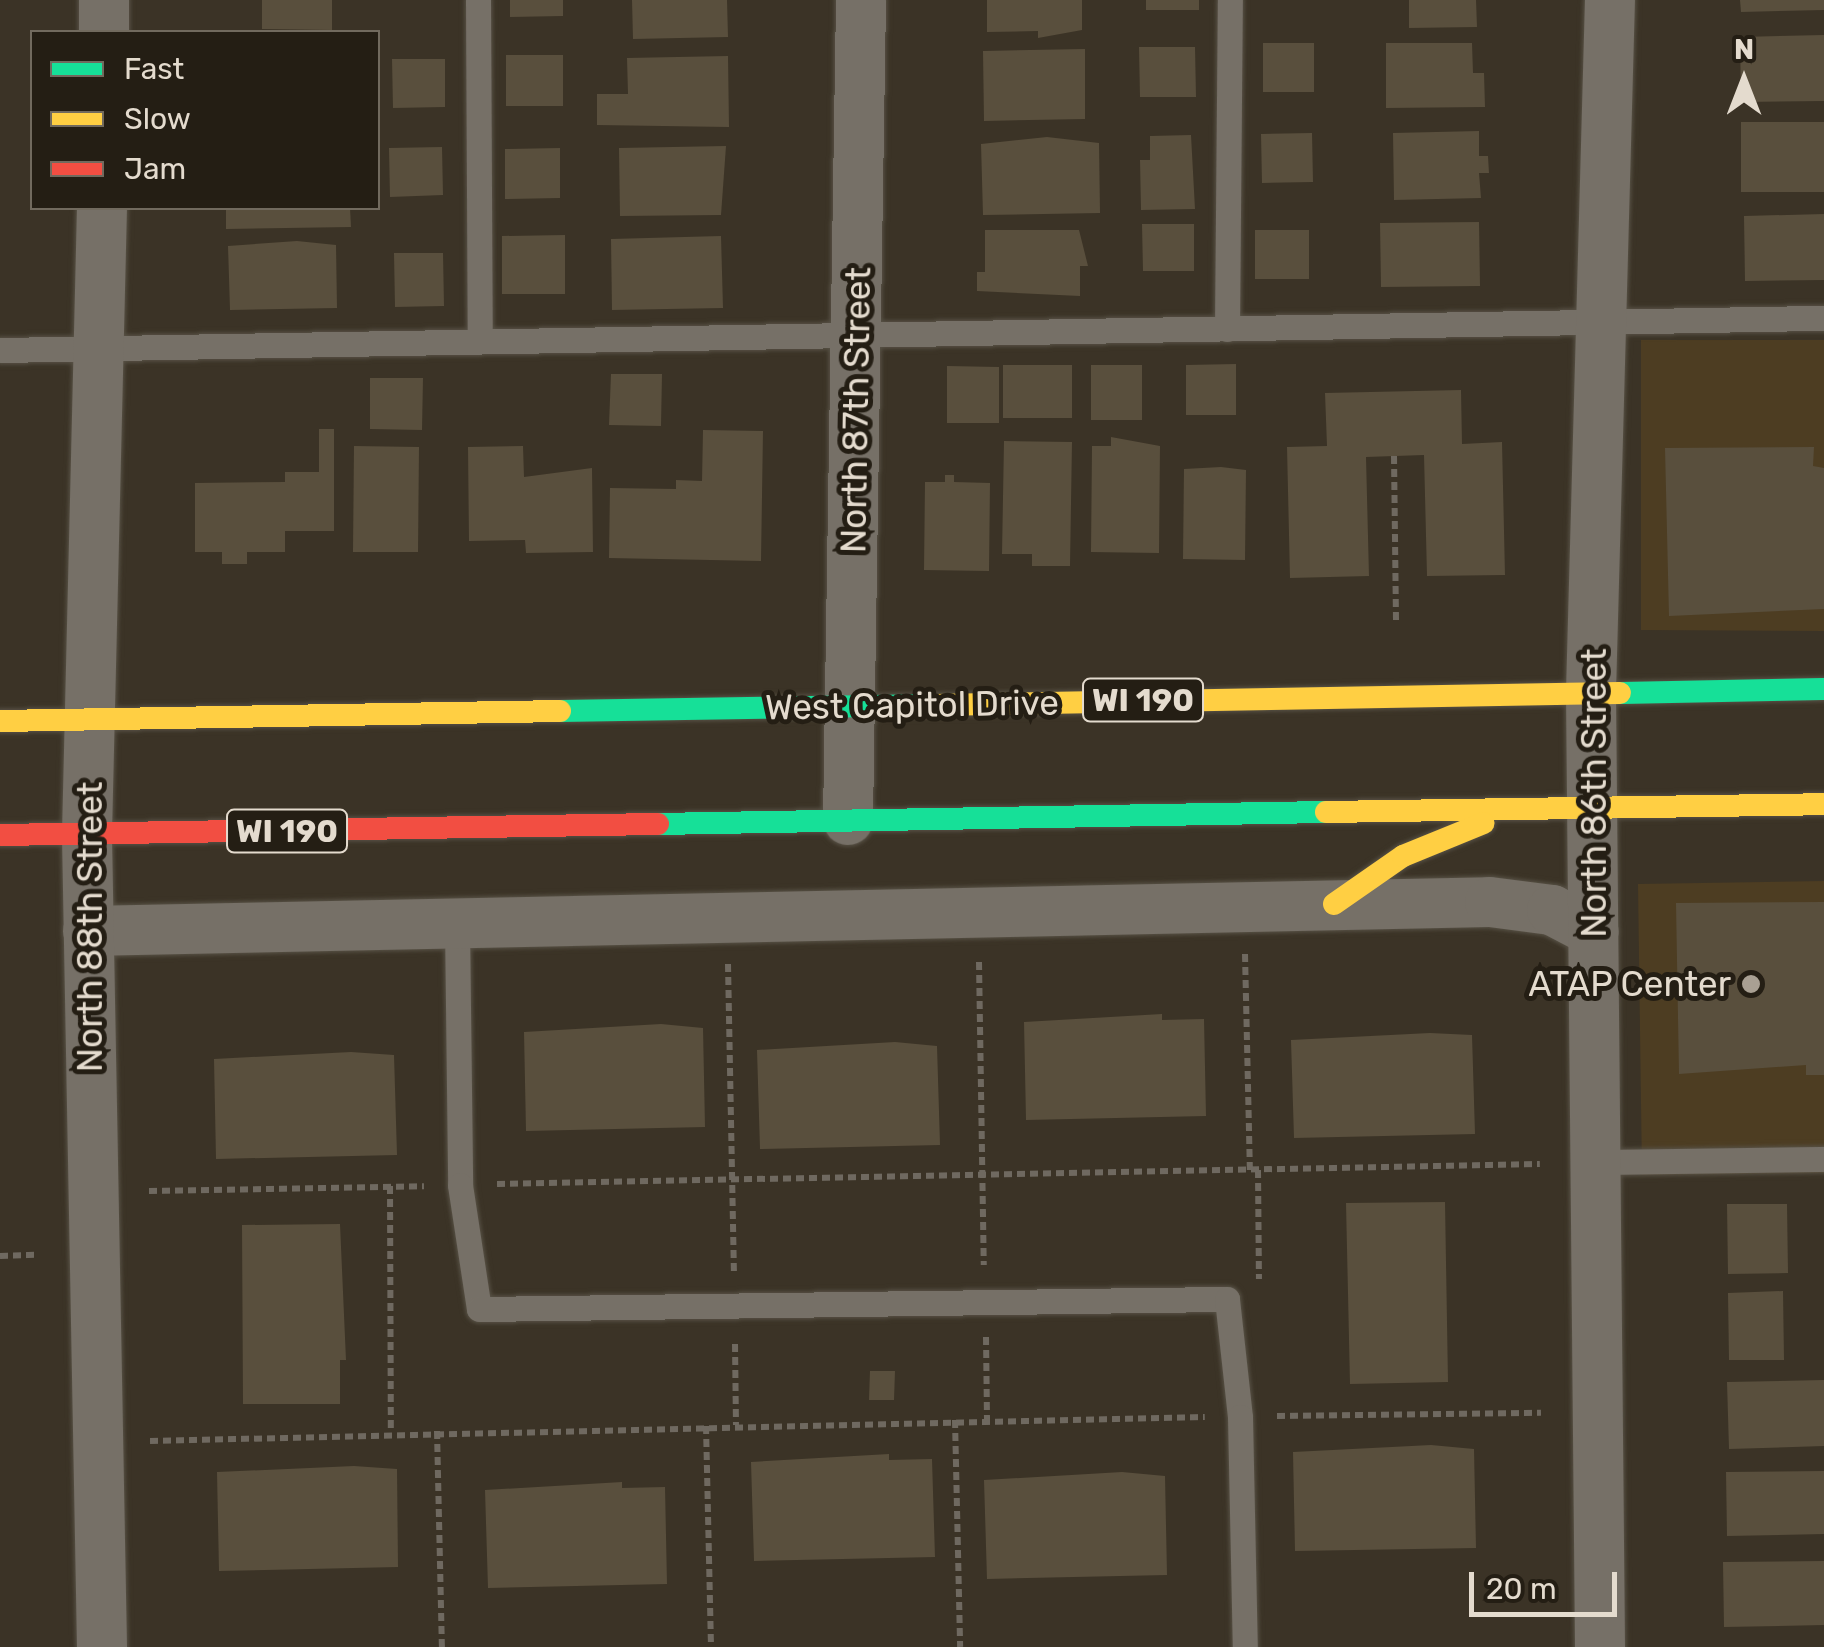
<!DOCTYPE html>
<style>
body{margin:0}
#map{position:relative;width:1824px;height:1647px;overflow:hidden;background:#3b3326;font-family:Rubik,sans-serif}
div>[style]{position:absolute}
[style*='--x']{left:calc(var(--x)*1px);top:calc(var(--y)*1px);width:calc(var(--w)*1px);rotate:calc(var(--a)*1deg)}
.built>*{inset:0;background:#4d3d22}
.building>*{inset:0;background:#594f3d}
.path>*{height:6px;margin-top:-3px;transform-origin:0;background:repeating-linear-gradient(90deg,#6f6960 0 8px,transparent 0 13px)}
.roads{filter:drop-shadow(0 0 2px #575145) drop-shadow(0 0 2px #575145)}
.lane>*{height:25px;margin:-12.5px;padding:0 12.5px;transform-origin:12.5px;border-radius:12.5px;background:#767067}
.street>*{height:50px;margin:-25px;padding:0 25px;transform-origin:25px;border-radius:25px;background:#767067}
.fast>*{height:22px;margin:-11px;padding:0 11px;transform-origin:11px;border-radius:11px;background:#16e098}
.slow>*{height:22px;margin:-11px;padding:0 11px;transform-origin:11px;border-radius:11px;background:#ffcf43}
.jam>*{height:22px;margin:-11px;padding:0 11px;transform-origin:11px;border-radius:11px;background:#f24e42}
.dots>*{width:28px;height:28px;translate:-50% -50%;box-sizing:border-box;border:5px solid #241e14;border-radius:50%}
span{translate:-50% -50%;white-space:nowrap;text-align:center;line-height:1.15;-webkit-text-stroke:10px #241e14;paint-order:stroke}
.shield-label span{padding:2px 8px;background:#241e14;border:2px solid;border-radius:8px;-webkit-text-stroke-width:0}
.shield-label{font-size:32px;color:#e4dbce;font-weight:700}
.street-label{font-size:35px;color:#e4dbce}
.poi-label{font-size:35px;color:#e4dbce}
.right{translate:-100% -50%;text-align:right}
.legend{position:absolute;left:30px;top:30px;width:350px;height:180px;box-sizing:border-box;background:#241e14;border:2px solid #716a5e;margin:0;padding:12px 18px;list-style:none;font-size:30px;color:#e4dbce}
.legend li{display:flex;align-items:center;gap:20px;height:50px}
.legend b{width:50px;border:2px solid #716a5e}
.north{position:absolute;left:1694px;top:30px;width:100px;height:100px;-webkit-text-stroke:8px #241e14;paint-order:stroke;rotate:0deg;font-size:28px;font-weight:700;line-height:40px;text-align:center;color:#e4dbce}
.north::after{content:'';display:block;margin:auto;width:35px;height:45px;background:#e4dbce;clip-path:polygon(50% 0,100% 100%,50% 72%,0 100%)}
.scale{position:absolute;left:1469px;top:1572px;width:148px;height:45px;box-sizing:border-box;border:5px solid #e4dbce;border-top:0;padding-left:12px;font-size:30px;line-height:35px;white-space:nowrap;color:#e4dbce;-webkit-text-stroke:8px #241e14;paint-order:stroke}
</style>
<div id="map">
<div class="built">
<div style="clip-path:polygon(1641px 340px,1824px 340px,1824px 631px,1641px 630px)"></div>
<div style="clip-path:polygon(1824px 881px,1824px 1173px,1642px 1175px,1638px 884px)"></div>
</div>
<div class="building">
<div style="clip-path:polygon(262px 0,332px 0,332px 30px,262px 29px)"></div>
<div style="clip-path:polygon(510px 0,563px 0,563px 16px,510px 17px)"></div>
<div style="clip-path:polygon(632px 0,727px 0,728px 37px,633px 39px)"></div>
<div style="clip-path:polygon(987px 0,1082px 0,1082px 30px,1038px 38px,1038px 31px,987px 32px)"></div>
<div style="clip-path:polygon(1146px 0,1199px 0,1199px 10px,1146px 10px)"></div>
<div style="clip-path:polygon(1409px 0,1476px 0,1477px 27px,1409px 28px)"></div>
<div style="clip-path:polygon(1740px 0,1824px 0,1824px 10px,1741px 12px)"></div>
<div style="clip-path:polygon(1824px 35px,1824px 101px,1741px 102px,1740px 37px)"></div>
<div style="clip-path:polygon(1263px 43px,1314px 43px,1314px 92px,1263px 92px)"></div>
<div style="clip-path:polygon(1386px 43px,1472px 43px,1473px 73px,1484px 73px,1485px 107px,1386px 108px)"></div>
<div style="clip-path:polygon(1139px 47px,1195px 47px,1196px 97px,1140px 97px)"></div>
<div style="clip-path:polygon(1085px 49px,1085px 119px,984px 121px,983px 51px)"></div>
<div style="clip-path:polygon(506px 55px,563px 55px,563px 106px,506px 106px)"></div>
<div style="clip-path:polygon(728px 56px,729px 127px,597px 125px,597px 94px,628px 94px,627px 58px)"></div>
<div style="clip-path:polygon(392px 59px,445px 59px,445px 107px,393px 108px)"></div>
<div style="clip-path:polygon(1741px 122px,1824px 122px,1824px 192px,1741px 192px)"></div>
<div style="clip-path:polygon(1479px 131px,1479px 156px,1488px 156px,1489px 173px,1479px 173px,1481px 198px,1394px 200px,1393px 133px)"></div>
<div style="clip-path:polygon(1312px 133px,1313px 182px,1262px 183px,1261px 134px)"></div>
<div style="clip-path:polygon(1191px 135px,1195px 209px,1141px 210px,1140px 160px,1150px 160px,1150px 136px)"></div>
<div style="clip-path:polygon(1047px 137px,1099px 143px,1100px 213px,983px 215px,981px 144px)"></div>
<div style="clip-path:polygon(726px 146px,721px 215px,620px 216px,619px 148px)"></div>
<div style="clip-path:polygon(442px 147px,443px 195px,390px 197px,389px 148px)"></div>
<div style="clip-path:polygon(560px 148px,560px 198px,505px 199px,505px 149px)"></div>
<div style="clip-path:polygon(226px 208px,350px 208px,351px 227px,226px 229px)"></div>
<div style="clip-path:polygon(1824px 214px,1824px 280px,1745px 281px,1744px 216px)"></div>
<div style="clip-path:polygon(1479px 222px,1480px 286px,1381px 287px,1380px 223px)"></div>
<div style="clip-path:polygon(1142px 224px,1194px 224px,1194px 271px,1143px 271px)"></div>
<div style="clip-path:polygon(985px 230px,1079px 230px,1088px 266px,1080px 266px,1080px 296px,977px 291px,977px 272px,985px 272px)"></div>
<div style="clip-path:polygon(1255px 230px,1309px 230px,1309px 279px,1255px 279px)"></div>
<div style="clip-path:polygon(565px 235px,565px 294px,502px 294px,502px 236px)"></div>
<div style="clip-path:polygon(721px 236px,723px 308px,612px 310px,611px 239px)"></div>
<div style="clip-path:polygon(297px 241px,336px 245px,337px 308px,230px 310px,228px 246px)"></div>
<div style="clip-path:polygon(394px 253px,443px 253px,444px 306px,395px 307px)"></div>
<div style="clip-path:polygon(1236px 364px,1236px 415px,1186px 415px,1186px 365px)"></div>
<div style="clip-path:polygon(1003px 365px,1072px 365px,1072px 418px,1003px 418px)"></div>
<div style="clip-path:polygon(1091px 365px,1142px 365px,1142px 420px,1091px 420px)"></div>
<div style="clip-path:polygon(947px 366px,999px 367px,999px 423px,947px 423px)"></div>
<div style="clip-path:polygon(611px 374px,662px 374px,661px 426px,609px 425px)"></div>
<div style="clip-path:polygon(370px 378px,423px 378px,422px 430px,370px 429px)"></div>
<div style="clip-path:polygon(1461px 390px,1462px 444px,1502px 442px,1505px 575px,1427px 576px,1424px 455px,1366px 457px,1369px 576px,1290px 578px,1287px 447px,1327px 446px,1325px 393px)"></div>
<div style="clip-path:polygon(319px 429px,334px 429px,334px 531px,285px 531px,285px 552px,247px 552px,247px 564px,222px 564px,222px 552px,195px 552px,195px 483px,285px 482px,285px 472px,319px 472px)"></div>
<div style="clip-path:polygon(703px 430px,763px 431px,761px 561px,609px 558px,610px 488px,676px 489px,676px 480px,702px 481px)"></div>
<div style="clip-path:polygon(1111px 437px,1160px 446px,1159px 553px,1091px 552px,1092px 446px,1111px 446px)"></div>
<div style="clip-path:polygon(1004px 441px,1072px 442px,1070px 566px,1032px 566px,1032px 554px,1002px 554px)"></div>
<div style="clip-path:polygon(354px 446px,419px 447px,418px 552px,353px 552px)"></div>
<div style="clip-path:polygon(523px 446px,524px 477px,592px 468px,593px 552px,526px 553px,525px 540px,469px 541px,468px 447px)"></div>
<div style="clip-path:polygon(1814px 447px,1813px 466px,1824px 468px,1824px 609px,1669px 616px,1665px 448px)"></div>
<div style="clip-path:polygon(1221px 467px,1246px 470px,1245px 560px,1183px 559px,1184px 469px)"></div>
<div style="clip-path:polygon(945px 475px,954px 475px,954px 482px,990px 483px,989px 571px,924px 570px,925px 482px,945px 482px)"></div>
<div style="clip-path:polygon(1824px 902px,1824px 1075px,1806px 1075px,1806px 1065px,1679px 1074px,1676px 903px)"></div>
<div style="clip-path:polygon(1162px 1014px,1162px 1020px,1204px 1019px,1206px 1116px,1026px 1120px,1024px 1022px)"></div>
<div style="clip-path:polygon(661px 1024px,703px 1028px,705px 1127px,526px 1131px,524px 1032px)"></div>
<div style="clip-path:polygon(1430px 1033px,1472px 1035px,1475px 1134px,1294px 1138px,1291px 1040px)"></div>
<div style="clip-path:polygon(895px 1042px,937px 1046px,940px 1145px,760px 1149px,757px 1050px)"></div>
<div style="clip-path:polygon(351px 1052px,394px 1055px,397px 1155px,216px 1159px,214px 1059px)"></div>
<div style="clip-path:polygon(1445px 1202px,1448px 1382px,1350px 1384px,1346px 1203px)"></div>
<div style="clip-path:polygon(1727px 1204px,1787px 1204px,1788px 1273px,1728px 1274px)"></div>
<div style="clip-path:polygon(340px 1224px,346px 1360px,340px 1360px,340px 1404px,243px 1404px,242px 1225px)"></div>
<div style="clip-path:polygon(1783px 1291px,1784px 1360px,1729px 1360px,1728px 1293px)"></div>
<div style="clip-path:polygon(870px 1371px,895px 1371px,894px 1400px,869px 1400px)"></div>
<div style="clip-path:polygon(1824px 1380px,1824px 1446px,1729px 1449px,1727px 1382px)"></div>
<div style="clip-path:polygon(1431px 1445px,1474px 1449px,1476px 1548px,1295px 1551px,1293px 1452px)"></div>
<div style="clip-path:polygon(889px 1454px,889px 1460px,932px 1459px,935px 1557px,754px 1561px,751px 1462px)"></div>
<div style="clip-path:polygon(354px 1466px,397px 1469px,398px 1567px,219px 1571px,217px 1472px)"></div>
<div style="clip-path:polygon(1824px 1471px,1824px 1534px,1727px 1536px,1726px 1472px)"></div>
<div style="clip-path:polygon(1122px 1472px,1165px 1476px,1167px 1575px,987px 1579px,984px 1480px)"></div>
<div style="clip-path:polygon(622px 1482px,622px 1488px,665px 1487px,667px 1584px,488px 1588px,485px 1490px)"></div>
<div style="clip-path:polygon(1824px 1561px,1824px 1625px,1724px 1627px,1723px 1562px)"></div>
</div>
<div class="path">
<div style="--x:1394;--y:456;--w:169;--a:89.3"></div>
<div style="--x:1245;--y:954;--w:216;--a:88.7"></div>
<div style="--x:979;--y:962;--w:303;--a:89.1"></div>
<div style="--x:728;--y:964;--w:307;--a:88.9"></div>
<div style="--x:1258;--y:1170;--w:109;--a:89.5"></div>
<div style="--x:497;--y:1184;--w:1043;--a:-1.1"></div>
<div style="--x:390;--y:1186;--w:246;--a:89.8"></div>
<div style="--x:149;--y:1191;--w:275;--a:-1"></div>
<div style="--x:0;--y:1256;--w:35;--a:-2"></div>
<div style="--x:986;--y:1337;--w:82;--a:89.3"></div>
<div style="--x:735;--y:1344;--w:81;--a:89.3"></div>
<div style="--x:1277;--y:1416;--w:264;--a:-0.7"></div>
<div style="--x:955;--y:1420;--w:227;--a:88.7"></div>
<div style="--x:706;--y:1426;--w:221;--a:88.7"></div>
<div style="--x:437;--y:1431;--w:216;--a:88.7"></div>
<div style="--x:150;--y:1441;--w:1055;--a:-1.3"></div>
</div>
<div class="roads">
<div class="lane">
<div style="--x:478;--y:0;--w:341;--a:89.7"></div>
<div style="--x:1227;--y:329;--w:329;--a:-89.5"></div>
<div style="--x:0;--y:350;--w:1824;--a:-1.01"></div>
<div style="--x:457;--y:924;--w:261;--a:89.3"></div>
<div style="--x:460;--y:1185;--w:125;--a:81.3"></div>
<div style="--x:479;--y:1309;--w:748;--a:-0.77"></div>
<div style="--x:1227;--y:1299;--w:119;--a:83.7"></div>
<div style="--x:1240;--y:1417;--w:230;--a:88.8"></div>
<div style="--x:1597;--y:1162;--w:227;--a:-0.8"></div>
</div>
<div class="street">
<div style="--x:104;--y:32;--w:32;--a:-90"></div>
<div style="--x:848;--y:820;--w:820;--a:-89.09"></div>
<div style="--x:88;--y:931;--w:1402;--a:-1.18"></div>
<div style="--x:1490;--y:902;--w:63;--a:7.4"></div>
<div style="--x:1552;--y:910;--w:47;--a:27.6"></div>
<div style="--x:102;--y:1647;--w:813;--a:-91.06"></div>
<div style="--x:87;--y:834;--w:626;--a:-88.63"></div>
<div style="--x:1600;--y:1647;--w:955;--a:-90.54"></div>
<div style="--x:1591;--y:692;--w:692;--a:-88.43"></div>
</div>
<div class="fast">
<div style="--x:1620;--y:693;--w:204;--a:-1.1"></div>
<div style="--x:560;--y:711;--w:376;--a:-0.9"></div>
<div style="--x:658;--y:824;--w:668;--a:-1.03"></div>
</div>
<div class="slow">
<div style="--x:936;--y:705;--w:684;--a:-1.01"></div>
<div style="--x:0;--y:721;--w:560;--a:-1.02"></div>
<div style="--x:1326;--y:812;--w:498;--a:-0.9"></div>
<div style="--x:1334;--y:904;--w:84;--a:-34.8"></div>
<div style="--x:1403;--y:856;--w:87;--a:-22.2"></div>
</div>
<div class="jam">
<div style="--x:0;--y:835;--w:658;--a:-0.96"></div>
</div>
</div>
<div class="dots">
<div style="left:1751px;top:984px;background:#a9a093"></div>
</div>
<div class="shield-label">
<span style="left:1143px;top:700px">WI 190</span>
<span style="left:287px;top:831px">WI 190</span>
</div>
<div class="street-label">
<span style="left:856px;top:410px;rotate:-89deg">North 87th Street</span>
<span style="left:912px;top:705px;rotate:-1deg">West Capitol Drive</span>
<span style="left:1594px;top:793px;rotate:-90deg">North 86th Street</span>
<span style="left:90px;top:927px;rotate:-90deg">North 88th Street</span>
</div>
<div class="poi-label">
<span class="right" style="left:1731px;top:984px">ATAP Center</span>
</div>
<ul class="legend">
<li><b style="height:12px;background:#16e098"></b>Fast</li>
<li><b style="height:12px;background:#ffcf43"></b>Slow</li>
<li><b style="height:12px;background:#f24e42"></b>Jam</li>
</ul>
<div class="north">N</div>
<div class="scale">20 m</div>
</div>
